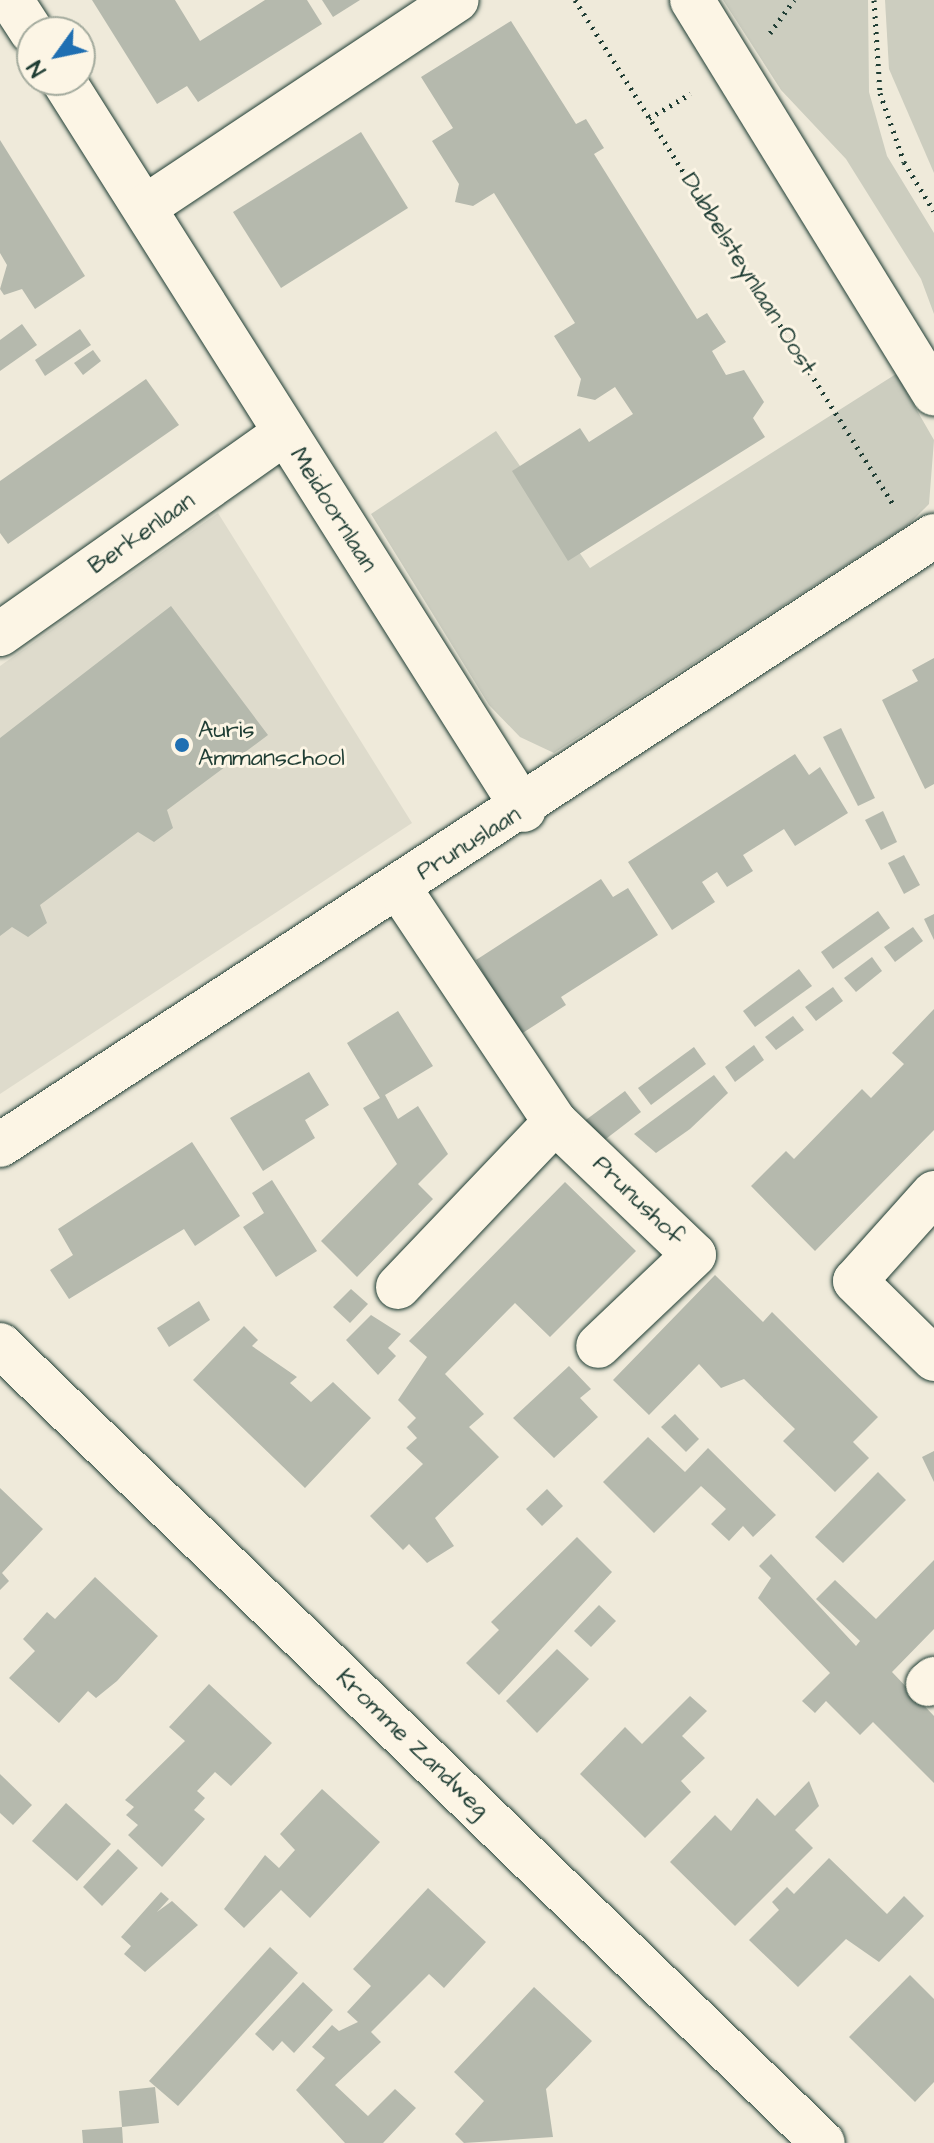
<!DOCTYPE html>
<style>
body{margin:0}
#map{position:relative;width:934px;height:2143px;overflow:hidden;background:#efeada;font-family:"Architects Daughter",sans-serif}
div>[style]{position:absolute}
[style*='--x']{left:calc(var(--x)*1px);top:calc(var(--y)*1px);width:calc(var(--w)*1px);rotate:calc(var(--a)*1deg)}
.built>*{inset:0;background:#dedbcc}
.green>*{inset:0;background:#cccdbf}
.building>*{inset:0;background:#b5b9ad}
.path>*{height:5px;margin-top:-2.5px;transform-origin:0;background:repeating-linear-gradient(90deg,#1f3d34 0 2px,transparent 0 8px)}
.roads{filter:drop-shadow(0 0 2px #1f3d34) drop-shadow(0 0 2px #1f3d34)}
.minor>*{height:44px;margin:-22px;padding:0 22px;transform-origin:22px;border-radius:22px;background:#fcf5e5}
.dots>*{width:22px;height:22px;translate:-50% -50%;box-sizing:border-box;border:4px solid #fcf5e5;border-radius:50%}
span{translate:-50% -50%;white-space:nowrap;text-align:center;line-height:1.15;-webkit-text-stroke:6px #fcf5e5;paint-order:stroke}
.street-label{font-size:24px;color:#1f3d34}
.poi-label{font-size:24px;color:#1f3d34}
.left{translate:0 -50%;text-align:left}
.north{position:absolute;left:16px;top:16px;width:80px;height:80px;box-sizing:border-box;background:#fcf5e5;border:2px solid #a4ab9e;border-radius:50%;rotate:237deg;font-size:22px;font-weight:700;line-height:32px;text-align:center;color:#1f3d34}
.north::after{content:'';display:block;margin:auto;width:28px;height:36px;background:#1f6fb2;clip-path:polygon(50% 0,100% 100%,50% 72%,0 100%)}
</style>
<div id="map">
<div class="built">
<div style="clip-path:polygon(218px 513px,412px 823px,0 1094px,0 666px)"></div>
</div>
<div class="green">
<div style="clip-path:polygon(723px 0,868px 0,869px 92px,887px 156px,934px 233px,934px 314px,921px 279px,846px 159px,781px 90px)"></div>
<div style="clip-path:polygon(885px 0,934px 0,934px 173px,889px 69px)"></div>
<div style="clip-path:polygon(896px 374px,934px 440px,929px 504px,908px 525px,554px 753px,520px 737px,489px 705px,371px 514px,496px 431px,590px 568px)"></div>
</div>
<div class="building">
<div style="clip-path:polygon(92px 0,175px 0,200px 41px,265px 0,307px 0,322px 24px,198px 102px,187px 86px,157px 104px)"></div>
<div style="clip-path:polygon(322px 0,360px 0,333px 17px)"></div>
<div style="clip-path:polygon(511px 21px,576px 124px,586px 119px,604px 148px,594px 154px,697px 319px,707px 313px,726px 342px,712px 351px,726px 375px,744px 370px,764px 402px,753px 418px,765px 437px,568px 561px,512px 471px,580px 428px,589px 442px,633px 414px,615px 387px,595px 400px,577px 396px,581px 379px,554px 336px,575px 323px,494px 193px,473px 206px,455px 202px,459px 184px,432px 141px,453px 128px,421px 77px)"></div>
<div style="clip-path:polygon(361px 132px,408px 208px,281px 288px,233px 212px)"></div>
<div style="clip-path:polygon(0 140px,85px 276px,35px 309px,22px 289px,4px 295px,0 289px,7px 265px,0 253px)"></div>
<div style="clip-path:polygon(22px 324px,37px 345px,0 371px,0 340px)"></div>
<div style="clip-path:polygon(80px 329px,91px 345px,45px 376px,35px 360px)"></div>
<div style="clip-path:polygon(93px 350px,101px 361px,83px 375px,74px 363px)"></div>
<div style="clip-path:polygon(146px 379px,179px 425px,8px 544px,0 533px,0 481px)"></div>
<div style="clip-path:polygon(171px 606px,268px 735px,167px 810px,173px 828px,154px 842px,138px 832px,40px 905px,47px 923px,28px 937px,12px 927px,0 936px,0 738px)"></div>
<div style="clip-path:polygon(934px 658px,934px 784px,925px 789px,882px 700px,918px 681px,912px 670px)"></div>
<div style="clip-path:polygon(841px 728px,875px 798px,858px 806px,823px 737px)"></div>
<div style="clip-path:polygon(795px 754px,809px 775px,820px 767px,848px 813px,795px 846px,784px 829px,743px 855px,753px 871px,727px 887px,717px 872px,702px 882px,715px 902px,672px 930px,628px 862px)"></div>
<div style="clip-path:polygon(883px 811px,897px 842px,881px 850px,865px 820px)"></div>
<div style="clip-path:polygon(904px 855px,920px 885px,904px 894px,888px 863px)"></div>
<div style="clip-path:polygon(601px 879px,613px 897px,628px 888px,658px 935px,561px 997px,566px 1005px,518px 1036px,476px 960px)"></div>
<div style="clip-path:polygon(878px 911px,890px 928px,833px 969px,821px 952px)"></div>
<div style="clip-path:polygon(934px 914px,934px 940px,924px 919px)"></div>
<div style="clip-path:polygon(913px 927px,923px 941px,895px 962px,884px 947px)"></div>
<div style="clip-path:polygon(872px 957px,882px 971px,856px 992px,844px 978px)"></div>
<div style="clip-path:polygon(799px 969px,812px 986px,755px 1027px,743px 1011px)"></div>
<div style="clip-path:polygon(833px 987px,843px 1001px,816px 1021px,805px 1007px)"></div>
<div style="clip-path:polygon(934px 1009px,934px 1130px,815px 1251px,751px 1186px,786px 1151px,794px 1159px,862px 1089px,871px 1098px,904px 1064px,892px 1053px)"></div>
<div style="clip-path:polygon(398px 1011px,433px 1066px,385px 1095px,398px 1119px,418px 1106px,448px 1154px,418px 1184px,433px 1199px,357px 1277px,321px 1241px,397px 1164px,363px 1108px,380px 1098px,347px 1043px)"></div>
<div style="clip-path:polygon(793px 1016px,804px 1030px,776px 1050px,765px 1037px)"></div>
<div style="clip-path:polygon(754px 1045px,764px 1060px,735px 1082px,725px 1067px)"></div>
<div style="clip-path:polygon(694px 1047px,706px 1064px,651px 1105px,638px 1088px)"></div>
<div style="clip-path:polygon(309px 1072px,329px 1105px,305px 1120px,315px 1138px,263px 1171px,230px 1118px)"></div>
<div style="clip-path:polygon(714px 1075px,728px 1093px,690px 1129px,656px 1153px,634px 1134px)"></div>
<div style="clip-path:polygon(625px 1091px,641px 1112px,598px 1145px,583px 1122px)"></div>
<div style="clip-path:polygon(192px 1142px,240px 1216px,195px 1246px,184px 1229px,69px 1299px,50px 1270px,73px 1255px,58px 1229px)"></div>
<div style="clip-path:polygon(272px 1180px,317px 1251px,276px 1277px,243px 1227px,264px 1213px,252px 1193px)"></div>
<div style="clip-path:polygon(565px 1182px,636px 1251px,550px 1337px,515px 1303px,445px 1374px,484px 1414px,469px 1427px,499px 1457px,435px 1518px,454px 1546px,427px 1563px,409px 1544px,403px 1550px,370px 1516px,423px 1464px,406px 1448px,417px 1438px,407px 1427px,416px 1418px,398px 1400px,427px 1357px,409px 1341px)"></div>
<div style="clip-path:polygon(715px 1275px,763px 1322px,772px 1312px,878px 1417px,853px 1442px,869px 1458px,835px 1492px,783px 1441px,795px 1429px,744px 1379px,721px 1388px,699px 1364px,649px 1415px,613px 1380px)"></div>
<div style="clip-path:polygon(351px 1289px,368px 1304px,350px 1323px,333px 1307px)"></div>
<div style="clip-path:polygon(199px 1301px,210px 1320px,169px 1347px,157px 1328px)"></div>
<div style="clip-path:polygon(371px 1315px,401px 1334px,388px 1348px,396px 1356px,378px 1375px,346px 1340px)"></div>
<div style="clip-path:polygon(244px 1326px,258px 1340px,252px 1346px,297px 1377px,290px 1383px,311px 1402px,333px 1382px,371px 1418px,305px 1488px,193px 1380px)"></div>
<div style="clip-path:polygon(569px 1366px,591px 1389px,580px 1398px,598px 1417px,554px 1458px,513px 1418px)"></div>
<div style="clip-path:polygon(675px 1414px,699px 1439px,686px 1452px,661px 1427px)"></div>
<div style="clip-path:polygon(648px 1437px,685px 1472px,708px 1448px,776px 1515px,753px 1537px,743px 1526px,729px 1541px,711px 1524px,726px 1509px,701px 1486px,654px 1533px,603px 1482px)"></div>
<div style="clip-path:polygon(934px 1451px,934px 1482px,922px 1457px)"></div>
<div style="clip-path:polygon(878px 1472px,906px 1500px,843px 1563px,815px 1537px)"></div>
<div style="clip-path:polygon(0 1488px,43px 1529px,2px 1573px,9px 1581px,0 1590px)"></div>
<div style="clip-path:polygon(547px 1489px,563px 1506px,542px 1526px,526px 1509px)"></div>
<div style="clip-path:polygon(577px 1537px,612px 1572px,499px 1695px,466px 1663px,499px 1630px,491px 1622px)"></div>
<div style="clip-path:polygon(771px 1554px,856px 1646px,860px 1641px,816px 1599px,835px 1580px,876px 1619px,934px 1560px,934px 1629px,892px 1672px,934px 1716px,934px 1783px,873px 1722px,860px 1735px,826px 1701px,815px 1713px,802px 1701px,830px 1673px,758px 1598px,771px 1578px,759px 1566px)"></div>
<div style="clip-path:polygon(95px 1577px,158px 1636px,117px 1681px,96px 1698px,88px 1691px,59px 1723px,9px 1678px,35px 1651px,23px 1639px,47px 1612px,55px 1619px)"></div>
<div style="clip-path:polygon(599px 1605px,616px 1621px,591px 1647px,574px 1631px)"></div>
<div style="clip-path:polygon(557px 1649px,589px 1679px,537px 1733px,506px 1701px)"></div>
<div style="clip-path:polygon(209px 1684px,272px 1743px,231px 1786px,215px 1772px,197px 1791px,205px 1798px,194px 1810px,205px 1819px,162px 1867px,128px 1835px,138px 1825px,126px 1815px,134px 1807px,125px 1800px,185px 1741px,169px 1727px)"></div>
<div style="clip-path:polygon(690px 1696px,707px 1711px,682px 1736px,705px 1758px,681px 1781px,691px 1792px,645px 1838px,580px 1774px,625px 1727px,642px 1744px)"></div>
<div style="clip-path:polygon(0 1774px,32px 1805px,13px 1825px,0 1813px)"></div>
<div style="clip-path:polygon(809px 1781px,819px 1806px,795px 1830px,813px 1848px,735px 1926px,670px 1862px,715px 1815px,731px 1831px,757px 1798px,775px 1816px)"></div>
<div style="clip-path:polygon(322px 1789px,380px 1842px,310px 1918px,281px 1890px,244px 1928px,224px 1909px,265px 1855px,279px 1868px,295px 1850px,280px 1834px)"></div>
<div style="clip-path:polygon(66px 1803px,111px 1844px,77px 1881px,32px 1841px)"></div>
<div style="clip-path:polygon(118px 1849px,138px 1868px,102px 1906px,83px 1887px)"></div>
<div style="clip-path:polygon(829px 1858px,887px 1914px,904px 1896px,924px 1916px,879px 1962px,846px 1939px,798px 1987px,749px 1940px,779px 1910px,772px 1902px,787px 1887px,794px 1894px)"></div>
<div style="clip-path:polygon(428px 1888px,486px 1942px,444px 1988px,429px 1974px,371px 2032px,381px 2042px,335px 2085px,368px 2116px,395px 2089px,416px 2108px,383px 2143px,345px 2143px,296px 2090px,325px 2058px,312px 2047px,332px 2025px,339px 2031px,358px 2022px,347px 2012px,371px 1986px,353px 1969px)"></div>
<div style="clip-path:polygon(161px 1892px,169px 1899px,157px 1912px,172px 1901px,198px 1925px,145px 1972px,124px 1954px,131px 1946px,121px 1937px)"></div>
<div style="clip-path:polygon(270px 1947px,298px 1973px,178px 2106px,149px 2081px)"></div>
<div style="clip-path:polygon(910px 1975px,934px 1999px,934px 2082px,915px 2102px,849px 2037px)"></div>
<div style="clip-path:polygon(303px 1982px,333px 2010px,294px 2053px,282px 2041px,273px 2051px,255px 2034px)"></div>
<div style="clip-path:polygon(534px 1987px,592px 2041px,546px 2089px,553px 2137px,464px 2143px,455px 2134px,484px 2101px,454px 2072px)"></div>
<div style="clip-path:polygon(155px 2087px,159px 2123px,122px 2127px,119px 2091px)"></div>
<div style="clip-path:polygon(122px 2127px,123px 2143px,83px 2143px,82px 2130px)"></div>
</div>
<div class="path">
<div style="--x:575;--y:0;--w:596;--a:57.75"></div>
<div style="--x:874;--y:0;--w:93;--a:86.3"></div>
<div style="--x:880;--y:93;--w:73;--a:70.8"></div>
<div style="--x:904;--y:162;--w:57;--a:58.5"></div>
<div style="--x:770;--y:33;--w:41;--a:-54"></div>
<div style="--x:649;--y:118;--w:48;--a:-30.3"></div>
</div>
<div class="roads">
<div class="minor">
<div style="--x:11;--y:0;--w:38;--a:57"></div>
<div style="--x:692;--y:0;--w:462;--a:58.4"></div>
<div style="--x:63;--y:80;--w:863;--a:57.73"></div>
<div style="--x:145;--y:207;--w:374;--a:-33.6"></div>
<div style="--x:0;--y:634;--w:349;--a:-35.2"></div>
<div style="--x:555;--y:1122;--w:192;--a:43.7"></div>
<div style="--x:694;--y:1255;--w:132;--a:136.5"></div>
<div style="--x:0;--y:1145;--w:1115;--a:-33.11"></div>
<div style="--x:934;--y:1193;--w:118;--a:131.9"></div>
<div style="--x:855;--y:1281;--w:111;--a:44.6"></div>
<div style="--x:398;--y:1287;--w:228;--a:-46.4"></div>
<div style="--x:555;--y:1122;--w:281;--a:-123.7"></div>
<div style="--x:0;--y:1345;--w:1146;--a:44.12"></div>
<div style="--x:928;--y:1684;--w:8;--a:-40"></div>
</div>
</div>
<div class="dots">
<div style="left:182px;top:745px;background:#1f6fb2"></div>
</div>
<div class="street-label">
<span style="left:748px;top:274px;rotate:58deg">Dubbelsteynlaan Oost</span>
<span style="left:333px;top:510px;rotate:58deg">Meidoornlaan</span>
<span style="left:142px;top:534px;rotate:-35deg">Berkenlaan</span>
<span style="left:469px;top:844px;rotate:-32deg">Prunuslaan</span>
<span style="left:638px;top:1201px;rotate:44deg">Prunushof</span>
<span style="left:412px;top:1744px;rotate:44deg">Kromme Zandweg</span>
</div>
<div class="poi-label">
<span class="left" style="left:198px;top:745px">Auris<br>Ammanschool</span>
</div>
<div class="north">N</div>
</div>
